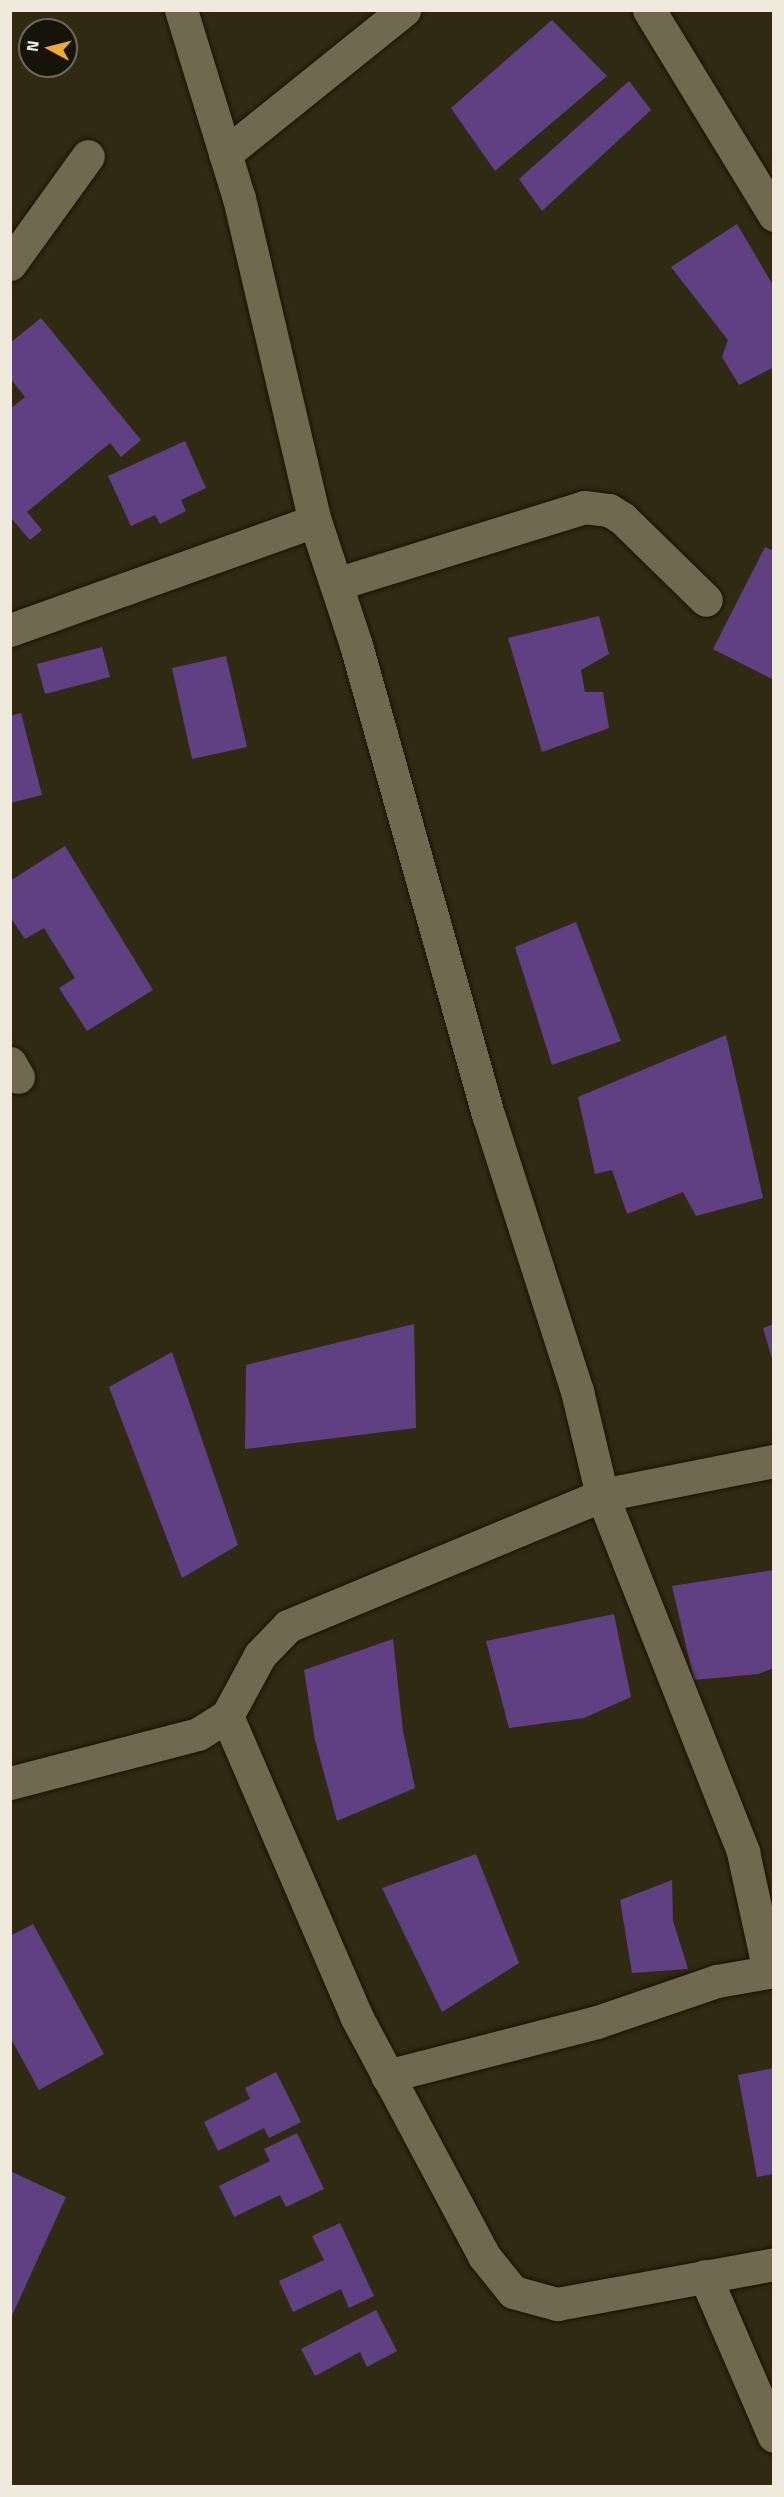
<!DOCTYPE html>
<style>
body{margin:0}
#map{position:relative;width:784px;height:2497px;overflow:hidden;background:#312a12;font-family:"Titillium Web",sans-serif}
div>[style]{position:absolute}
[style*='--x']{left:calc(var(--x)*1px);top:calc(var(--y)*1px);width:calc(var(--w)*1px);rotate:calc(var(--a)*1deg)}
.building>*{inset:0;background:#5f4082}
.roads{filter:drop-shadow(0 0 2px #191200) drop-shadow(0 0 2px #191200)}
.street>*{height:33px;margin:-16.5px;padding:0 16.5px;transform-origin:16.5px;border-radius:16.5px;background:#71694f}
span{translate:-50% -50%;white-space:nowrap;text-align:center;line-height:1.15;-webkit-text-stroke:6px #161308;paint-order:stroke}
.frame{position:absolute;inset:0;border:12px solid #efebdc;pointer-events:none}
.north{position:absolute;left:18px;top:18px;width:60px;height:60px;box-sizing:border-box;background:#161308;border:2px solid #6d695d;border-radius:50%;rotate:277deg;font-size:16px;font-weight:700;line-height:24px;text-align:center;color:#efebdc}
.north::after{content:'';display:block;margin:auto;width:21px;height:27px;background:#e8ac37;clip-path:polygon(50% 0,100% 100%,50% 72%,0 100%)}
</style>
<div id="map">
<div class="building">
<div style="clip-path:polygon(552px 20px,607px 76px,495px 171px,451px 108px)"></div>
<div style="clip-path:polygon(629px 81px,651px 110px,542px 211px,519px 179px)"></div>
<div style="clip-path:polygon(737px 224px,774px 287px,774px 367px,739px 385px,722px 357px,728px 340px,671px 267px)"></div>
<div style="clip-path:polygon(41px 318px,141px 440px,121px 457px,110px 443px,27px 512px,42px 530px,30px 540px,10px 517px,10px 409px,25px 397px,10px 378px,10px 343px)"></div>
<div style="clip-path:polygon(185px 441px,206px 488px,181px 500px,186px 511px,160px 524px,155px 515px,131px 526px,108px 476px)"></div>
<div style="clip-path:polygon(765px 547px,774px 551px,774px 680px,713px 649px)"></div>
<div style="clip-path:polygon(599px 616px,609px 654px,581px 670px,585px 692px,603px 692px,609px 728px,542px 752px,508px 638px)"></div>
<div style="clip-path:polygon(102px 647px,110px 677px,45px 694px,37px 664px)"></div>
<div style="clip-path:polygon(226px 656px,247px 747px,192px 759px,172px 668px)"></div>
<div style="clip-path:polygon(21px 713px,42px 795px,10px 803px,10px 716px)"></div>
<div style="clip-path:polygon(65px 846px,153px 990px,87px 1031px,59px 988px,75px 978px,44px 928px,25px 939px,10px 917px,10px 881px)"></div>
<div style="clip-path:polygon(576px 922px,621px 1041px,552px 1065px,515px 947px)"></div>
<div style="clip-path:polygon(726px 1035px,763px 1198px,696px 1216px,683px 1192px,627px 1214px,612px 1170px,595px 1174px,578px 1097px)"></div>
<div style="clip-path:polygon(414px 1324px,416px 1428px,245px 1449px,246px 1365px)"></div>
<div style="clip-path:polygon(774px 1324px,774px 1361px,773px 1362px,763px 1328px)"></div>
<div style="clip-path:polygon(172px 1352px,238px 1545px,182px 1578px,109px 1387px)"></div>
<div style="clip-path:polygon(774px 1570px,774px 1668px,758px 1674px,694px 1680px,672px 1586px)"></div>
<div style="clip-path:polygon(614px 1614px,631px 1697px,584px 1718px,509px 1728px,486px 1641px)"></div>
<div style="clip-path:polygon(393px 1639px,403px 1731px,415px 1788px,337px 1821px,315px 1740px,304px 1670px)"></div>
<div style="clip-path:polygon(476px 1854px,519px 1963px,442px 2012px,382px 1888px)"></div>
<div style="clip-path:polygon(672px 1880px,673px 1921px,688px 1969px,632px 1973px,620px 1900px)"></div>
<div style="clip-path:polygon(33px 1924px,104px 2054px,39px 2090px,10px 2037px,10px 1936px)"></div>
<div style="clip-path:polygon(774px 2068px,774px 2174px,757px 2177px,738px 2075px)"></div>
<div style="clip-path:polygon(276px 2072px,301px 2122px,269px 2138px,264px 2128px,218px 2151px,204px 2122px,250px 2099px,245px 2088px)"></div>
<div style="clip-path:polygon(297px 2133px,324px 2189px,286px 2207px,280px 2195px,234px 2217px,219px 2186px,270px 2161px,264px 2149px)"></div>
<div style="clip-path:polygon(10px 2171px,66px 2197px,10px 2320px)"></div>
<div style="clip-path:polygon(340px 2223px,374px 2296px,349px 2308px,341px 2289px,293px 2312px,279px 2281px,324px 2260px,312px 2236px)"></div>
<div style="clip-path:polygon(376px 2310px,397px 2351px,367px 2367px,360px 2352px,315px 2376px,301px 2349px)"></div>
</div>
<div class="roads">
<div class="street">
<div style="--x:181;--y:10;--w:197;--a:72.9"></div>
<div style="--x:239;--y:198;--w:332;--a:76.8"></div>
<div style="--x:649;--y:10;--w:240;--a:58.6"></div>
<div style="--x:225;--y:154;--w:230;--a:-38.8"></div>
<div style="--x:10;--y:264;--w:133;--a:-54.2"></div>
<div style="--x:336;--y:584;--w:260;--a:-17.2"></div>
<div style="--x:584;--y:507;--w:25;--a:7"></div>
<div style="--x:609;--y:510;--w:15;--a:32"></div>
<div style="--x:622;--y:518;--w:117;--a:44.3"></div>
<div style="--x:10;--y:630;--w:324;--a:-19.7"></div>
<div style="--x:315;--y:521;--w:131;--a:71.7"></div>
<div style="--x:356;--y:645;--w:490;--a:74.3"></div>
<div style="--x:489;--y:1117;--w:288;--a:72.2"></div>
<div style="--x:577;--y:1391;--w:107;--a:76.5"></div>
<div style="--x:602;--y:1495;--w:384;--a:68.4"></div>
<div style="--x:743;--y:1852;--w:122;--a:77.7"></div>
<div style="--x:10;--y:1063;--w:16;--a:60"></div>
<div style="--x:227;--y:1716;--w:69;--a:-61.6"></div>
<div style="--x:260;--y:1655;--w:40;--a:-46"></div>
<div style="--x:288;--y:1626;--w:340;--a:-22.6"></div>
<div style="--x:602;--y:1495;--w:175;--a:-11.2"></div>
<div style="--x:10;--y:1783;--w:194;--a:-14.6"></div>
<div style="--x:198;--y:1734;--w:34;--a:-32"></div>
<div style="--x:227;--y:1716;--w:327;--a:66.7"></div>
<div style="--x:356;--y:2016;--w:272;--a:61.9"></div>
<div style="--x:484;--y:2256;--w:46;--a:51.1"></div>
<div style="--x:513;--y:2292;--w:46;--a:15.3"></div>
<div style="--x:557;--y:2304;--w:221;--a:-10.4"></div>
<div style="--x:387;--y:2076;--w:217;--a:-14.4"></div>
<div style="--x:597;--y:2022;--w:127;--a:-18.9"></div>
<div style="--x:717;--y:1981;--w:58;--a:-10"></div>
<div style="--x:705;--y:2276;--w:174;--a:66.7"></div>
</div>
</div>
<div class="frame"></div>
<div class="north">N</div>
</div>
